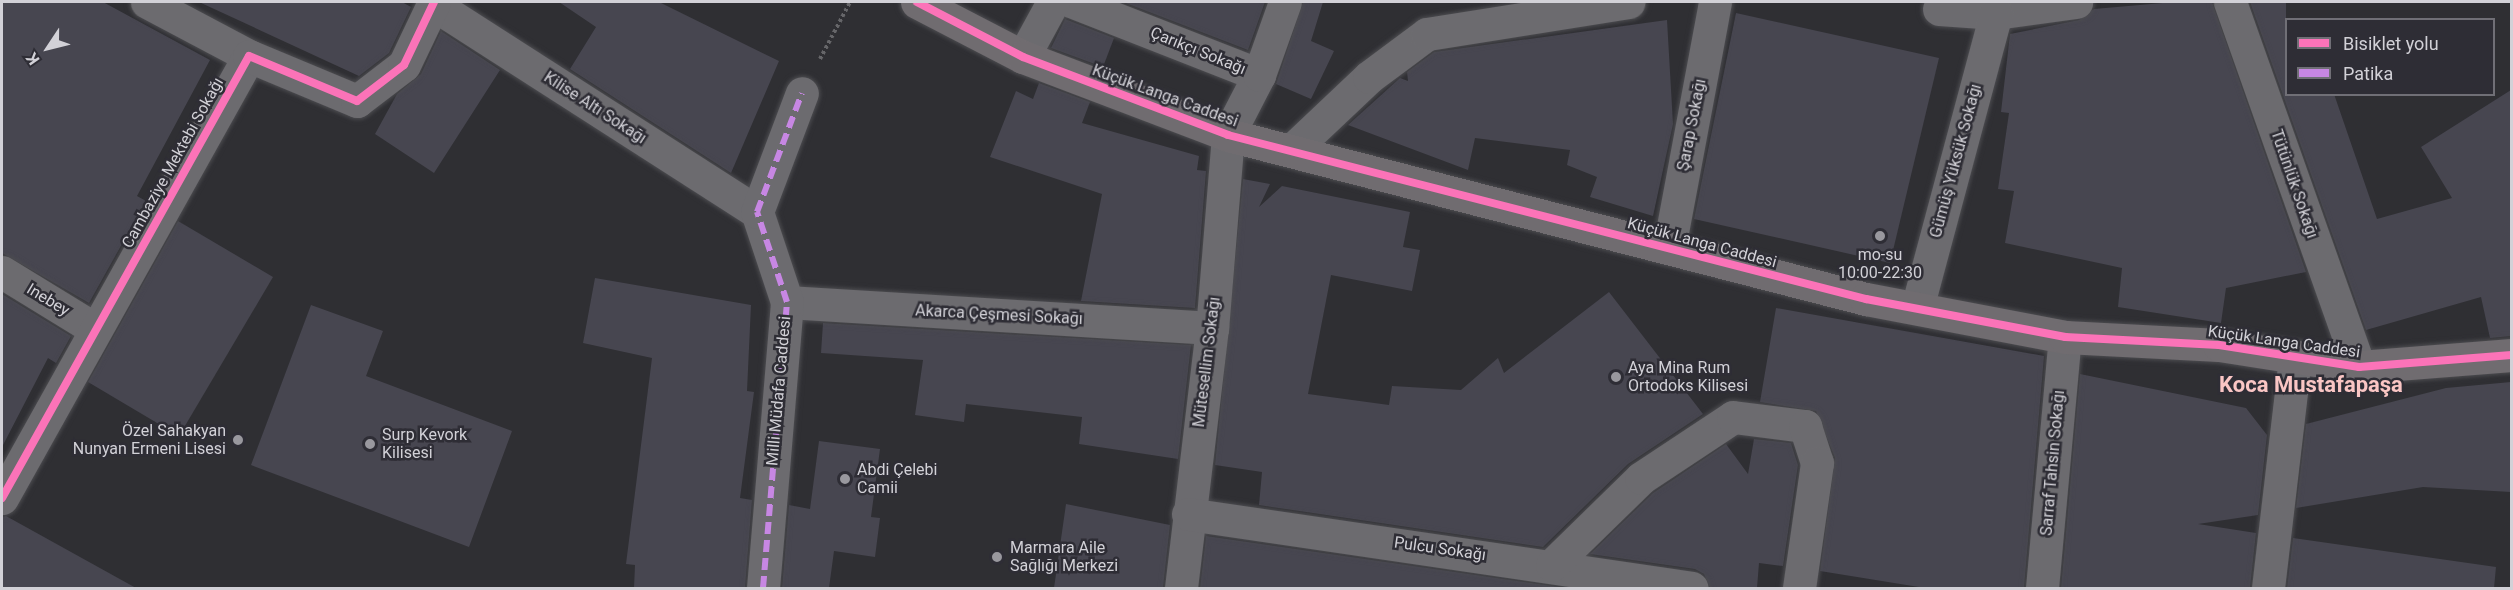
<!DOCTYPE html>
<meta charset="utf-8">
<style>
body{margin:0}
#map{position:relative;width:2513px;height:590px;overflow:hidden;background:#2f2f33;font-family:Roboto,sans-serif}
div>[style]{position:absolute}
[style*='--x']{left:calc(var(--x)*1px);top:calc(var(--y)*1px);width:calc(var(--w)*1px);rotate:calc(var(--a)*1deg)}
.building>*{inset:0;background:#474650}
.path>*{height:4px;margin-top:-2px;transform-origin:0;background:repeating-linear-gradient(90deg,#666669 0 3px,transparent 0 6px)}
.roads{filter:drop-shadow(0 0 2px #4c4c50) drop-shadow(0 0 2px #4c4c50)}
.street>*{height:33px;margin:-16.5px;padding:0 16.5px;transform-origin:16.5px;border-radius:16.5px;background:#6c6b6f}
.secondary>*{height:33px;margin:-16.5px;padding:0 16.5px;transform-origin:16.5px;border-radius:16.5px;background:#706c70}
.quiet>*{height:6px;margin-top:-3px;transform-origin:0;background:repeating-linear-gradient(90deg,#c787e3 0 12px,transparent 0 18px)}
.cycleway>*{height:8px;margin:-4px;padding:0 4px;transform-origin:4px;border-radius:4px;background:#fb73b8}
.dots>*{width:16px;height:16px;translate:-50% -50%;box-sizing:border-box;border:3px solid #2e2d35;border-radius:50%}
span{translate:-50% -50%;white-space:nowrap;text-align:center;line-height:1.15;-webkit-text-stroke:5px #2e2d35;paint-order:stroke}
.street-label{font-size:16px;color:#d2d1d7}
.poi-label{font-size:16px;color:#d2d1d7}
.left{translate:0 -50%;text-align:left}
.right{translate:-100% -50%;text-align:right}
.district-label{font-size:22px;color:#fac6c4;font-weight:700}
.frame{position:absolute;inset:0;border:3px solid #d2d1d7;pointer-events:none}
.legend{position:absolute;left:2285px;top:18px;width:210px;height:78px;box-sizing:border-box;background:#2e2d35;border:2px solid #706f76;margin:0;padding:8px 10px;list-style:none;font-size:18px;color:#d2d1d7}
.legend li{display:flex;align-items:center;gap:12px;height:30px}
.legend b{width:30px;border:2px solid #706f76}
.north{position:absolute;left:18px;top:18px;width:60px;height:60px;-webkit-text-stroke:4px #2e2d35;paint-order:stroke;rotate:235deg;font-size:16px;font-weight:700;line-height:24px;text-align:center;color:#d2d1d7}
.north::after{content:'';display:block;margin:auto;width:21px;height:27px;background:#d2d1d7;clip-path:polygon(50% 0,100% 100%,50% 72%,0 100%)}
</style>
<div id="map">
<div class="building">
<div style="clip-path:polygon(2px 2px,103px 2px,210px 60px,137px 196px,146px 201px,89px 303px,2px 253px)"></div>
<div style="clip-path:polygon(199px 2px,402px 2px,411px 7px,389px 53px,359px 76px)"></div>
<div style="clip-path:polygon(559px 2px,659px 2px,779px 61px,731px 173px,570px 69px,596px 27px)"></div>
<div style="clip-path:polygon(1123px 2px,1265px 2px,1248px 50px)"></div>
<div style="clip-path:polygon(1303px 2px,1323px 2px,1311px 41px,1334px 51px,1311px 99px,1276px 84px)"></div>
<div style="clip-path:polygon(2174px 2px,2212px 2px,2306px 272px,2226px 288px,2221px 323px,2118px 307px,2122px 268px,2005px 243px,2014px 191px,1998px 189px,2009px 113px,2001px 112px,2010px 34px,2079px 20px,2094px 9px)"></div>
<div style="clip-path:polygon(2250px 2px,2286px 2px,2286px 94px,2334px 94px,2377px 219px,2452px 198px,2421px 147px,2511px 90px,2511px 336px,2490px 338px,2481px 297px,2366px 330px)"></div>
<div style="clip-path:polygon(1736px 13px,1939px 58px,1890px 263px,1694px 219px)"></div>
<div style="clip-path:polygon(1065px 19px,1114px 38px,1103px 67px,1051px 48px)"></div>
<div style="clip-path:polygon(1667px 20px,1673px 124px,1653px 216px,1590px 197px,1597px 177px,1567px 165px,1570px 150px,1475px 138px,1468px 170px,1348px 125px,1400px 78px,1408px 81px,1407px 72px,1434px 52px)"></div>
<div style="clip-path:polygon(441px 31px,500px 70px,434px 173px,375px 134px,397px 94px,421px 74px)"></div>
<div style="clip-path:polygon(1039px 83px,1090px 102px,1082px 123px,1199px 156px,1197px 170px,1206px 171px,1195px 308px,1081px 301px,1102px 194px,990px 157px,1016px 91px,1033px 99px)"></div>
<div style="clip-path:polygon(1243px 179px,1270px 184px,1259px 207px,1282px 186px,1410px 212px,1403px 247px,1420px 250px,1412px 291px,1331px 275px,1308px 394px,1389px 405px,1392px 386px,1461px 390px,1498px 358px,1504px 373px,1609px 292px,1703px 414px,1628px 464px,1543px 547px,1259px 505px,1262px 472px,1215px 465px)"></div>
<div style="clip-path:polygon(178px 221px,273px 277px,179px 436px,88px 382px)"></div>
<div style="clip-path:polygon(595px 278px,751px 305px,747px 391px,754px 392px,740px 498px,752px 500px,745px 588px,634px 588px,635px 565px,626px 564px,652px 358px,583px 343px)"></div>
<div style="clip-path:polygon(2px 294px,71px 336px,56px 363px,48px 358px,2px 447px)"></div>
<div style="clip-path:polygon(311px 305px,383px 331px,366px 376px,512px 431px,469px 547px,251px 465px)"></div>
<div style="clip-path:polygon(1776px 308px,2044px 356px,2024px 588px,1925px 588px,1820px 571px,1835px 458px,1816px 411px,1760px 402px)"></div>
<div style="clip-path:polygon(823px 323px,1191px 345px,1178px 459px,1079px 444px,1082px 417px,966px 404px,964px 422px,915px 415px,923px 360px,821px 353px)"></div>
<div style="clip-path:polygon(2080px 374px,2246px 408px,2267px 435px,2258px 515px,2198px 524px,2256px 533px,2250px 588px,2061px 588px)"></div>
<div style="clip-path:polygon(2511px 382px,2511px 492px,2423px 487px,2296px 508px,2306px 424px,2446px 388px)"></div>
<div style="clip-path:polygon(1754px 439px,1791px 443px,1798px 465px,1783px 566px,1759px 563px,1757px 588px,1710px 588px,1704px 574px,1695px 569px,1590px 554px,1653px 493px,1726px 444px,1748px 474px)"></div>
<div style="clip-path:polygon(819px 441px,880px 449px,871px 517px,880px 518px,875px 557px,834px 551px,829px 588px,782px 588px,789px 505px,810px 509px)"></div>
<div style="clip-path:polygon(1066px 504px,1170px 525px,1163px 588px,1054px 588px)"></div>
<div style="clip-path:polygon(6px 516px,136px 588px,2px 588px,2px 517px)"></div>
<div style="clip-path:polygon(1206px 536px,1566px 588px,1200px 588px)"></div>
<div style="clip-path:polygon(2293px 538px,2496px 567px,2494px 588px,2287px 588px)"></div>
</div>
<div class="path">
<div style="--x:820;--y:59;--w:64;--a:-62.2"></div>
</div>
<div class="roads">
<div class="street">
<div style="--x:147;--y:2;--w:115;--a:27.9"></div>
<div style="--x:1073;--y:2;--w:200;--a:21.4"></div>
<div style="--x:1259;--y:75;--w:68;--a:117.3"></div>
<div style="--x:1228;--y:135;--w:194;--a:94.7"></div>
<div style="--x:1212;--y:328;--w:262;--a:96.8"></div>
<div style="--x:2230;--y:2;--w:387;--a:70.5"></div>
<div style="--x:433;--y:4;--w:385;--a:32.7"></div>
<div style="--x:1939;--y:9;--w:57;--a:4"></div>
<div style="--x:1996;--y:13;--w:81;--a:-7.8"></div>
<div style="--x:1023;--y:57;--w:63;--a:-61.4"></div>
<div style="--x:1259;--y:75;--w:77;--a:-70.4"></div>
<div style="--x:1294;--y:148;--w:103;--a:-43.4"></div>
<div style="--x:1369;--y:77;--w:72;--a:-36.6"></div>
<div style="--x:1427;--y:34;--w:204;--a:-9"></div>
<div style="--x:1669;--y:248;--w:250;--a:-79.4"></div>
<div style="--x:2;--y:272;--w:109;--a:31.5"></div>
<div style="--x:787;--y:302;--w:426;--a:3.5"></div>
<div style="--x:1917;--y:308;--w:305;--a:-75"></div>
<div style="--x:2;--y:498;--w:506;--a:-60.8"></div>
<div style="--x:249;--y:56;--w:117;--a:22.6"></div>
<div style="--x:357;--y:101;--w:59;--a:-37.5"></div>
<div style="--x:404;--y:65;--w:70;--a:-64.5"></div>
<div style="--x:1188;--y:514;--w:509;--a:8.35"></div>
<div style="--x:1552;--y:565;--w:124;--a:-44.3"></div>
<div style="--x:1641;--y:478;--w:110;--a:-33.5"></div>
<div style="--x:1733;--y:417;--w:73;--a:7.1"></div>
<div style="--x:1805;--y:426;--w:39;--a:72"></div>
<div style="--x:1817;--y:463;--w:126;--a:98.2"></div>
<div style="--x:763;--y:588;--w:287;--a:-85.2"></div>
<div style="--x:787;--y:302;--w:95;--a:-108.4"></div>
<div style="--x:757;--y:212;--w:127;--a:-69.3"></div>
<div style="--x:2042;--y:588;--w:252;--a:-84.8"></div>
<div style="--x:2268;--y:588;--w:233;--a:-83.3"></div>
</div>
<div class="secondary">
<div style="--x:917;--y:2;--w:119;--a:27.4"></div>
<div style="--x:1023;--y:57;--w:219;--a:20.8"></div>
<div style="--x:1228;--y:135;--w:659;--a:14.42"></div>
<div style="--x:1866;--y:299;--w:203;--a:10.8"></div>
<div style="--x:2065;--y:337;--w:154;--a:3"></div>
<div style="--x:2219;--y:345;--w:142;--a:8.9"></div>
<div style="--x:2359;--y:367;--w:153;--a:-4.5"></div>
</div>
</div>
<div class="quiet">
<div style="--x:763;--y:588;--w:287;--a:-85.2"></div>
<div style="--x:787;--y:302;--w:95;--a:-108.4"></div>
<div style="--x:757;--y:212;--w:127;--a:-69.3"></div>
</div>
<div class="cycleway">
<div style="--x:917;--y:2;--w:119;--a:27.4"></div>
<div style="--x:1023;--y:57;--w:219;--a:20.8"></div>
<div style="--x:1228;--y:135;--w:659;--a:14.42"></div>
<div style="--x:1866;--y:299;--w:203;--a:10.8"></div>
<div style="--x:2065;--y:337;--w:154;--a:3"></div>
<div style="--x:2219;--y:345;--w:142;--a:8.9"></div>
<div style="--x:2359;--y:367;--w:153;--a:-4.5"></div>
<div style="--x:2;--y:498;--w:506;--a:-60.8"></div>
<div style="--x:249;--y:56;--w:117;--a:22.6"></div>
<div style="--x:357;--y:101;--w:59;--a:-37.5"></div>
<div style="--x:404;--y:65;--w:70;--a:-64.5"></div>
</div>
<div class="dots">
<div style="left:1880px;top:236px;background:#99989e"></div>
<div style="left:1616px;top:377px;background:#99989e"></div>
<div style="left:238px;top:440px;background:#99989e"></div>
<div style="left:370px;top:444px;background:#99989e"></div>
<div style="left:845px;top:479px;background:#99989e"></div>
<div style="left:997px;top:557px;background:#99989e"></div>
</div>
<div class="street-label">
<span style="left:1198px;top:51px;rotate:22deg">Çarıkçı Sokağı</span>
<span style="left:1165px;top:96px;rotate:20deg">Küçük Langa Caddesi</span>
<span style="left:595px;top:108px;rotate:33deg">Kilise Altı Sokağı</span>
<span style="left:1692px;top:125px;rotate:-79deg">Şarap Sokağı</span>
<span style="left:1956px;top:161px;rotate:-75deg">Gümüş Yüksük Sokağı</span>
<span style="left:173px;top:163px;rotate:-61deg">Cambaziye Mektebi Sokağı</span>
<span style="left:2294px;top:184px;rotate:71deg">Tütünlük Sokağı</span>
<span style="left:1702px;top:243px;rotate:15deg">Küçük Langa Caddesi</span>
<span style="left:48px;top:300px;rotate:31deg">Inebey</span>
<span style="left:999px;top:315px;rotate:3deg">Akarca Çeşmesi Sokağı</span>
<span style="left:2284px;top:342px;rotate:8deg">Küçük Langa Caddesi</span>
<span style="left:1207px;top:362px;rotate:-83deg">Mütesellim Sokağı</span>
<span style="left:779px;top:391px;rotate:-85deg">Milli Müdafa Caddesi</span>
<span style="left:2053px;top:463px;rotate:-85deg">Sarraf Tahsin Sokağı</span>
<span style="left:1440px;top:549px;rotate:8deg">Pulcu Sokağı</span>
</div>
<div class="poi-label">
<span style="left:1880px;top:264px">mo-su<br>10:00-22:30</span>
<span class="left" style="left:1628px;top:377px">Aya Mina Rum<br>Ortodoks Kilisesi</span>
<span class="right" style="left:226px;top:440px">Özel Sahakyan<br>Nunyan Ermeni Lisesi</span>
<span class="left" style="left:382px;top:444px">Surp Kevork<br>Kilisesi</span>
<span class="left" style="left:857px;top:479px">Abdi Çelebi<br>Camii</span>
<span class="left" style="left:1010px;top:557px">Marmara Aile<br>Sağlığı Merkezi</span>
</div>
<div class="district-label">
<span style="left:2311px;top:385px">Koca Mustafapaşa</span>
</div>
<div class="frame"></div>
<ul class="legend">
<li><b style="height:8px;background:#fb73b8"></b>Bisiklet yolu</li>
<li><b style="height:8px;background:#c787e3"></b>Patika</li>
</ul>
<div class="north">K</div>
</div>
